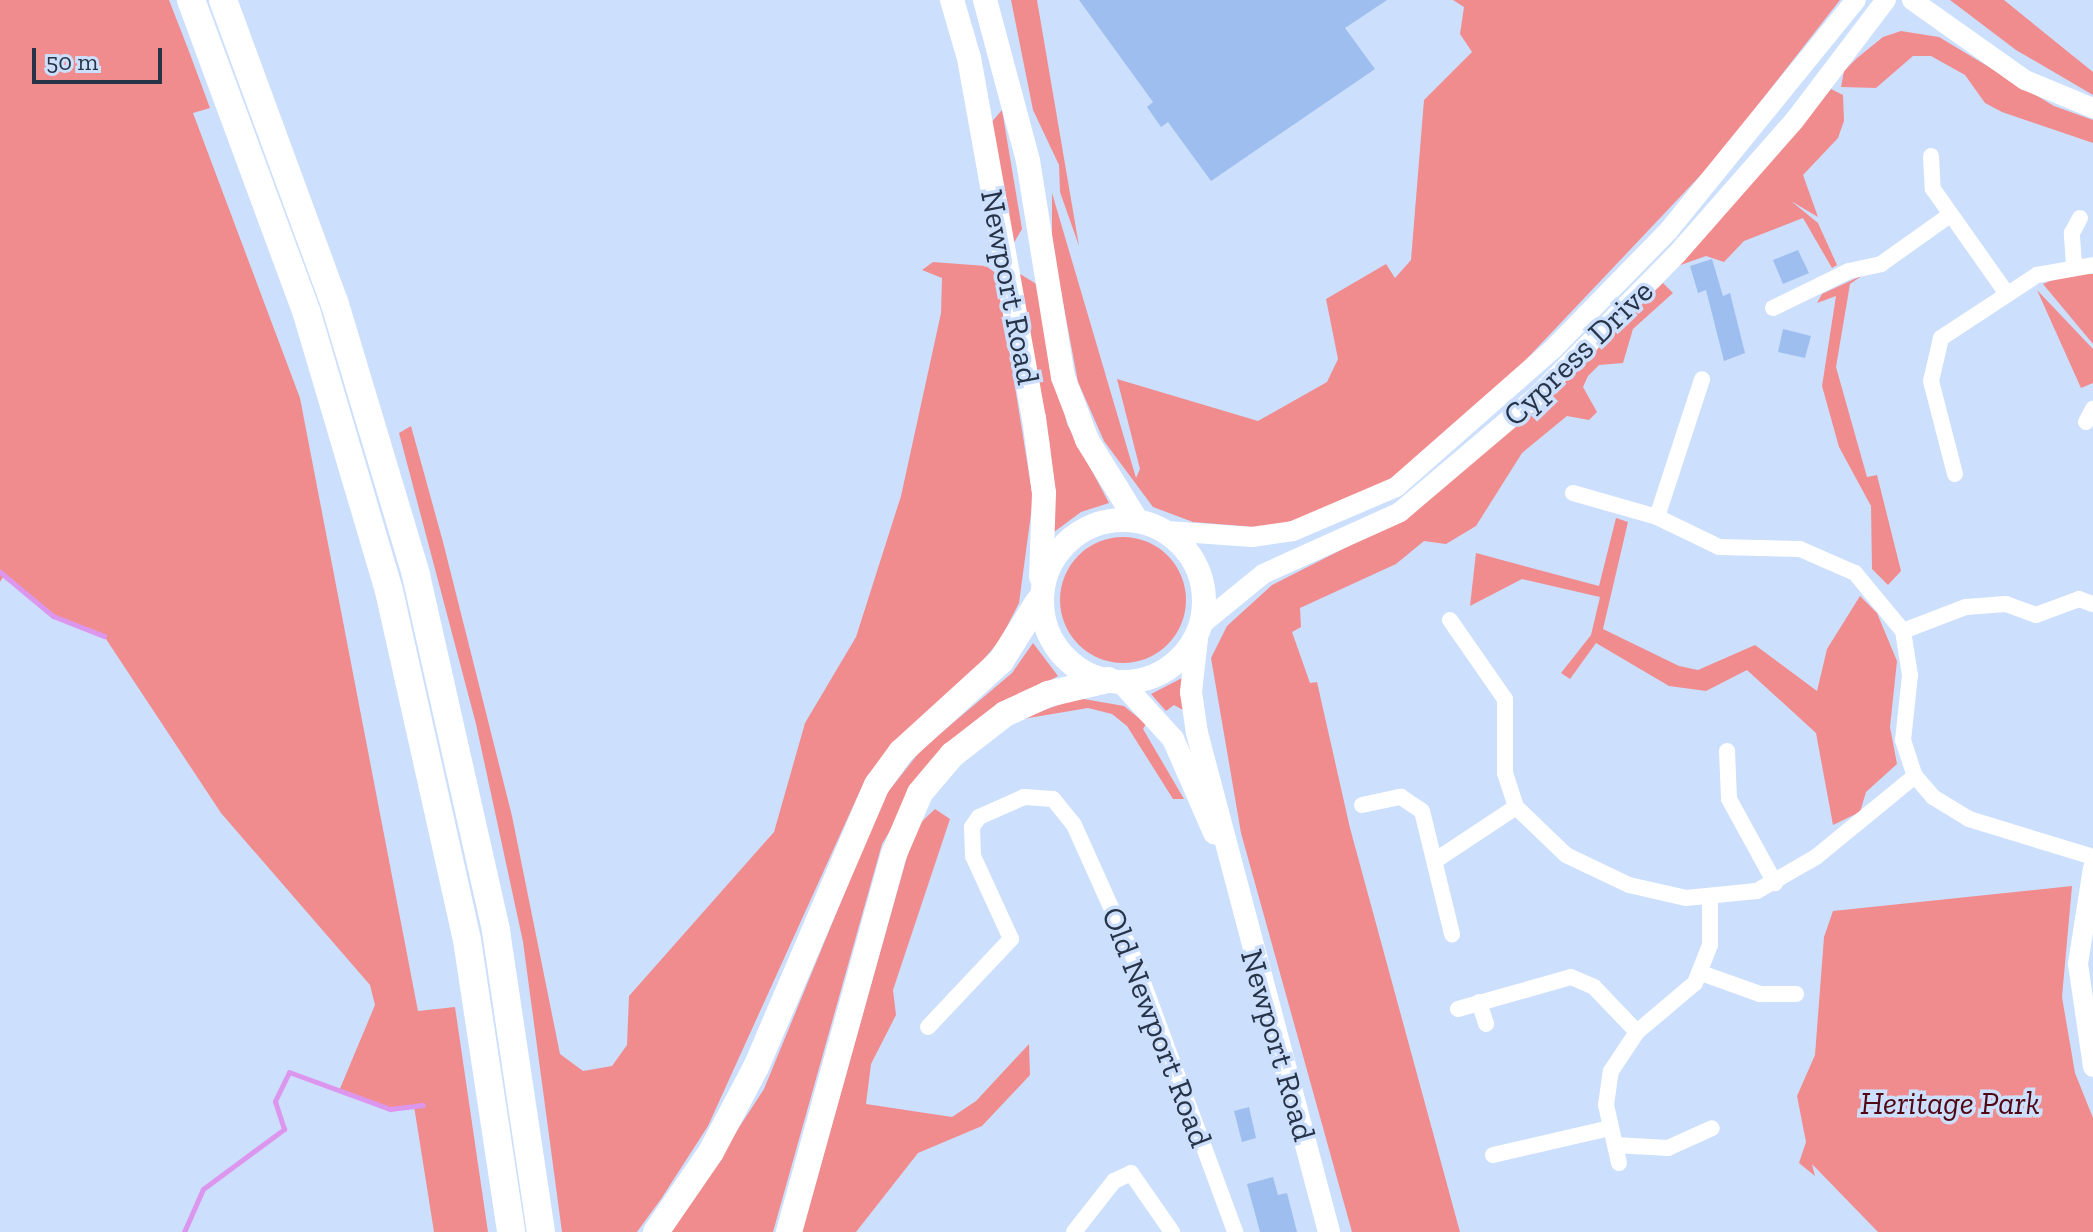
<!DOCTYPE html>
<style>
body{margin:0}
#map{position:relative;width:2093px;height:1232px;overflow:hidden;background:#ccdffd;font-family:"Zilla Slab",serif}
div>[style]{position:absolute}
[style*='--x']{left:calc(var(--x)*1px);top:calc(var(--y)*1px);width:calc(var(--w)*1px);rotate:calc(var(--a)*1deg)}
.green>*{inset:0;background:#f18c8e}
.round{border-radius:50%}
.stream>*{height:5px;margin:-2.5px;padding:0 2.5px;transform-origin:2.5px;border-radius:2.5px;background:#dc96ee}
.building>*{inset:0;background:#9ebeef}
.minor>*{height:16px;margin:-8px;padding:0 8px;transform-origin:8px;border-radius:8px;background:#fff}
.tertiary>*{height:20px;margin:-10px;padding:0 10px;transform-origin:10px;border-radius:10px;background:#fff}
.secondary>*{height:22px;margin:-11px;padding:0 11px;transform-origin:11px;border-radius:11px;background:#fff}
.primary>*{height:24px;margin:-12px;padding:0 12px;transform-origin:12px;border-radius:12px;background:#fff}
.primary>.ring{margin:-12px;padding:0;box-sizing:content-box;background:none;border:24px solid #fff;border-radius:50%}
.trunk>*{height:26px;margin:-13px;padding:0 13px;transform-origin:13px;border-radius:13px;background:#fff}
.motorway>*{height:28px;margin:-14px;padding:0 14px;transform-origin:14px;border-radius:14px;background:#fff}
span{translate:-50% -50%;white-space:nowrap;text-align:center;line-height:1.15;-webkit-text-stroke:7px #ccdffd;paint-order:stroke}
.street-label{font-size:32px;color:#273347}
.park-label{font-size:32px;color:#510713;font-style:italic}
.scale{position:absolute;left:32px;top:48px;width:130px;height:36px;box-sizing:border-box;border:4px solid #273347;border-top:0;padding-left:10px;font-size:24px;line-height:28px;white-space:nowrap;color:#273347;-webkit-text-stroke:6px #ccdffd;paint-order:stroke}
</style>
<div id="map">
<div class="green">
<div style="clip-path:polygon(0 0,169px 0,190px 54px,210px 108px,193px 113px,300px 398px,418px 1011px,455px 1007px,488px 1232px,434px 1232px,414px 1106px,390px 1109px,339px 1091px,375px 1005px,370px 985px,221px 813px,104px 636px,53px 616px,3px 577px,0 582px)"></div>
<div style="clip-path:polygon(1011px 0,1037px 0,1079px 246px,1060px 192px,1059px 165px,1033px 110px)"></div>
<div style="clip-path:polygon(1453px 0,1840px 0,1715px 160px,1501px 386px,1397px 477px,1322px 515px,1267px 528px,1193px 522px,1153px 507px,1104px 441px,1078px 382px,1052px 244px,1052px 193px,1136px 478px,1140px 469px,1117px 379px,1258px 421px,1327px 382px,1338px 359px,1326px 299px,1386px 264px,1395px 278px,1411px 260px,1424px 100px,1472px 52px,1460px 34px,1464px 7px)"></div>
<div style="clip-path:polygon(1950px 0,2004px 0,2093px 72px,2093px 95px,2016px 50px)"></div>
<div style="clip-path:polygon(1901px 31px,1939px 37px,2054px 106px,2093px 120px,2093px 143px,2002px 112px,1985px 103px,1965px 75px,1931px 56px,1913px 56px,1876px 88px,1841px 87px,1844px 71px,1857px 58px,1883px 37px)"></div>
<div style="clip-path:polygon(1831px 89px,1843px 95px,1844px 121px,1838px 138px,1803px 175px,1818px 217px,1791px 201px,1818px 223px,1837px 265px,1832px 268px,1803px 218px,1744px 241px,1724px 262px,1706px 256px,1675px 267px)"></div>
<div style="clip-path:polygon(1002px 110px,1022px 229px,1012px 246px,989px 125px)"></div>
<div style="clip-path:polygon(933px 262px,986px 266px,997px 274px,1033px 499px,1019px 603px,1000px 640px,967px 679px,864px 782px,708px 1126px,661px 1199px,637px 1232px,562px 1232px,523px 942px,476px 724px,399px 433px,411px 426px,443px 542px,512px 816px,560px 1054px,583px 1071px,612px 1066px,627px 1045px,629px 996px,774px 832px,805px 723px,856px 637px,901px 496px,941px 313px,942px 278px,922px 270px)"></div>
<div style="clip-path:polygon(1017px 272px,1038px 285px,1067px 424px,1109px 503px,1081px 512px,1054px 532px,1050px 445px)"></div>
<div style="clip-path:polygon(2067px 274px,2093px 274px,2093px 344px,2043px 284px)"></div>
<div style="clip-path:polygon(1863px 275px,1850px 284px,1836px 367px,1867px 477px,1877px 475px,1901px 571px,1888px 585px,1872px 569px,1871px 506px,1839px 447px,1822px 386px,1836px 296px,1817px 303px,1822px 294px)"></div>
<div style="clip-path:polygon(1663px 283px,1673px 293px,1633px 329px,1623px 363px,1599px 365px,1588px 376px,1583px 387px,1597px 412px,1589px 420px,1567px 416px,1522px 453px,1476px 526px,1446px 544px,1424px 541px,1396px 564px,1300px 608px,1301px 627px,1292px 632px,1310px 683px,1317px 682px,1350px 828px,1460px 1232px,1352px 1232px,1241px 833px,1211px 658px,1227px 626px,1272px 585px,1410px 515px)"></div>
<div style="clip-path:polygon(2037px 290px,2093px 349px,2093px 383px,2081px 388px)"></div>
<div style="clip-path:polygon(1616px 518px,1628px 522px,1603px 629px,1679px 666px,1698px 670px,1755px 645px,1817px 691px,1827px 649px,1860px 596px,1877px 613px,1897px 661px,1890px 727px,1897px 764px,1866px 792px,1860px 812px,1833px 825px,1816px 733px,1747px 670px,1706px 691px,1669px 686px,1596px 643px,1570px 679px,1561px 673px,1591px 635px,1600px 597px,1522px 579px,1470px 606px,1476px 553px,1599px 586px)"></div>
<div class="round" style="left:1060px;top:537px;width:126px;height:126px"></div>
<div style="clip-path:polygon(1033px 643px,1058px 676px,975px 721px,932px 762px,882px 844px,773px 1232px,671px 1232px,764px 1089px,884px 797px,921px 750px,1012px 673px)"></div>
<div style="clip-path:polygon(1182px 678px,1183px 710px,1174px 705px,1166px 711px,1151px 694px)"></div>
<div style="clip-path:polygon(1078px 698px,1124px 706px,1146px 724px,1143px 729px,1184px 799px,1173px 799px,1127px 726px,1112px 714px,1088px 708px,1017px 720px)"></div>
<div style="clip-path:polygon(935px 809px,950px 819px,893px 990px,896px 1015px,871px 1064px,866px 1104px,952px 1117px,976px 1101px,1029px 1044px,1030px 1075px,982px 1126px,918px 1153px,856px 1232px,802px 1232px,915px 828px)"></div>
<div style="clip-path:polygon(2072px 886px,2062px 997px,2075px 1073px,2093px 1118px,2093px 1232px,1878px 1232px,1812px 1164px,1815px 1176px,1799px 1163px,1806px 1142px,1797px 1096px,1815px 1055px,1824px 937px,1833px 911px)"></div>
</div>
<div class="stream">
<div style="--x:0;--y:572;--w:69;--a:39.7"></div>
<div style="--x:53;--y:616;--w:55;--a:21.4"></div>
<div style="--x:184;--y:1232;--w:47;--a:-66.2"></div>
<div style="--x:203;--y:1189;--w:101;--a:-36.5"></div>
<div style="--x:284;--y:1129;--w:29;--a:-108"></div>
<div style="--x:275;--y:1101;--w:32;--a:-64"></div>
<div style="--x:289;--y:1072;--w:108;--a:20.1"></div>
<div style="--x:390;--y:1109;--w:33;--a:-7"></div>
</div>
<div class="building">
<div style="clip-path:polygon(1079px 0,1387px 0,1345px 28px,1375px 69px,1211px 181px,1168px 122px,1161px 127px,1147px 107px,1153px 102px)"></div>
<div style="clip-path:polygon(1798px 250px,1809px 273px,1783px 284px,1773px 260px)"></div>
<div style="clip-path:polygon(1712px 259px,1723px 296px,1730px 293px,1745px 353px,1724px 361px,1706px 290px,1698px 293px,1690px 266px)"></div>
<div style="clip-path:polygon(1783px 329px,1811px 336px,1805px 358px,1778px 352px)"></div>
<div style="clip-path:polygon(1249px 1107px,1256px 1138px,1242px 1142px,1234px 1111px)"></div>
<div style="clip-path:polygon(1273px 1177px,1278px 1195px,1287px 1193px,1297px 1232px,1260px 1232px,1247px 1184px)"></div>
</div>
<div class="minor">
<div style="--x:1931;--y:156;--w:33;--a:87"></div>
<div style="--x:1933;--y:189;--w:125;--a:54.8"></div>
<div style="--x:2074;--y:265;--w:32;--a:-94"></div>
<div style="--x:2072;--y:233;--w:17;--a:-62"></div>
<div style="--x:1773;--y:308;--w:85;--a:-26"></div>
<div style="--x:1849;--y:271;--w:33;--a:-12"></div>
<div style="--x:1881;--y:264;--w:85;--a:-35.4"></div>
<div style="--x:2086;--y:422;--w:15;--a:-62"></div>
<div style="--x:1955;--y:474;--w:96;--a:-104.5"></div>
<div style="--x:1931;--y:381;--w:44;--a:-76.9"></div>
<div style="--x:1941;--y:338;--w:115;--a:-33.3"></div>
<div style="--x:2037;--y:275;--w:57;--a:-10.1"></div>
<div style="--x:1573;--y:493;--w:87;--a:15.9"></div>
<div style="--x:1657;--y:517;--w:69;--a:25.8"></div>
<div style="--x:1719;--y:547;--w:81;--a:1.4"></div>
<div style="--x:1800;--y:549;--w:60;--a:23.6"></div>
<div style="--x:1855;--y:573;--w:75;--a:50.4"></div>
<div style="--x:1903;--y:631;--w:45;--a:81"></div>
<div style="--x:1910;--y:675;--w:65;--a:96.1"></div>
<div style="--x:1903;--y:740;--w:38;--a:72"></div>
<div style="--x:1915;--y:776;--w:28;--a:49"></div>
<div style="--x:1933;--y:797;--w:42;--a:31.4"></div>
<div style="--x:1969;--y:819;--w:130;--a:17"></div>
<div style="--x:1657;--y:517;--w:145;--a:-71.9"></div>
<div style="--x:1450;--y:620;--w:96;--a:55.2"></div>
<div style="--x:1505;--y:699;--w:74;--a:90"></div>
<div style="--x:1505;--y:773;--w:36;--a:72"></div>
<div style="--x:1516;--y:807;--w:69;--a:43.8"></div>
<div style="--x:1566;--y:855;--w:70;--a:25.5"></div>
<div style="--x:1629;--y:885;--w:58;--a:12.8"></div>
<div style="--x:1686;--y:898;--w:71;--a:-5.6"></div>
<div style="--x:1757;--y:891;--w:68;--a:-30"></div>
<div style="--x:1816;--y:857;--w:128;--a:-39.3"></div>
<div style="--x:1903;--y:631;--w:67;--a:-20.9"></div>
<div style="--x:1966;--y:607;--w:40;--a:-4.3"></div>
<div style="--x:2006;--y:604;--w:32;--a:20"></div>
<div style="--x:2036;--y:615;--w:46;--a:-20.4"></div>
<div style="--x:2079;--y:599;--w:15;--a:20"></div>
<div style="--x:1727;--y:751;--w:48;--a:87.6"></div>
<div style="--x:1729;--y:799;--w:96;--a:61.3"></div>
<div style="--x:1362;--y:805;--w:40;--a:-12"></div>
<div style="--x:1401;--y:797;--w:25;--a:34"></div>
<div style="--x:1422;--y:811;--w:127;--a:76.3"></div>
<div style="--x:1436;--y:860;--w:96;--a:-33.5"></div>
<div style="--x:1701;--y:973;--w:63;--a:19.6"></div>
<div style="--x:1760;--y:994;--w:36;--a:0"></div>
<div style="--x:1479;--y:1002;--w:23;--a:72"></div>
<div style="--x:1458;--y:1009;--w:117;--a:-15.8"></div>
<div style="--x:1571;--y:977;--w:25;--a:23"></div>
<div style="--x:1594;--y:987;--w:62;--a:46.3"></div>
<div style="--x:928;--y:1027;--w:121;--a:-46.7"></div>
<div style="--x:1011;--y:939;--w:91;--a:-114.6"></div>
<div style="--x:973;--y:856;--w:29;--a:-92"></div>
<div style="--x:972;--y:827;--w:12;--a:-55"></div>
<div style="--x:979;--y:817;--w:49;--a:-24"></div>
<div style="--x:1024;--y:797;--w:29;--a:4"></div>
<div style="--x:1053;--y:799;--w:33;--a:51"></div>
<div style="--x:1074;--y:825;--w:149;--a:65.8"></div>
<div style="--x:1135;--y:961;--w:289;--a:69.7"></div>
<div style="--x:1615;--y:1145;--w:53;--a:3.2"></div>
<div style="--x:1668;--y:1148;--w:48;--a:-24.4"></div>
<div style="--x:1493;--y:1155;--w:120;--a:-13"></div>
<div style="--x:1619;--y:1163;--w:59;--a:-102.6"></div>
<div style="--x:1606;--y:1105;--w:34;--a:-82"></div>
<div style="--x:1611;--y:1071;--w:47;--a:-56.3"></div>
<div style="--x:1637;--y:1032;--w:76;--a:-40.2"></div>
<div style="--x:1695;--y:983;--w:41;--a:-68.5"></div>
<div style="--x:1710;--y:945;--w:46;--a:-90"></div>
<div style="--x:1074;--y:1232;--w:65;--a:-51.9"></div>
<div style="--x:1114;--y:1181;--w:19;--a:-25"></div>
<div style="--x:1131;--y:1173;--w:72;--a:55.2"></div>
</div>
<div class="tertiary">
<div style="--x:1912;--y:0;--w:138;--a:35.3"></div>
<div style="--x:2025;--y:80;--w:74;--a:22.4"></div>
<div style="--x:1167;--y:531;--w:85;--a:4"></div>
<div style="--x:1252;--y:537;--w:41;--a:-8.3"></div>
<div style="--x:1293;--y:531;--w:112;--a:-23.1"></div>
<div style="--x:1396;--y:487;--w:209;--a:-41.3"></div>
<div style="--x:1553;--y:349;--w:166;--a:-45.7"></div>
<div style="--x:1669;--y:230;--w:296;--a:-50.9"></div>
<div style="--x:1202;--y:624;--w:79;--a:-39.3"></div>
<div style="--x:1263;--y:574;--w:150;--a:-24.3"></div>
<div style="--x:1400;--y:512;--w:182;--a:-40.3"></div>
<div style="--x:1539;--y:394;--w:197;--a:-45.4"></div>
<div style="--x:1677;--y:254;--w:177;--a:-48.7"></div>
<div style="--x:1794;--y:121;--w:152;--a:-52.8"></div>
<div style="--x:2093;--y:868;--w:97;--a:98.9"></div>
<div style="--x:2078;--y:964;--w:104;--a:81.7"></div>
</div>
<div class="secondary">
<div style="--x:1197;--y:639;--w:53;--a:96.5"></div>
<div style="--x:1191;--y:692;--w:41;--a:81.7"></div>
<div style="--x:1197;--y:733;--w:516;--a:75.18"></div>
<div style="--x:1122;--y:683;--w:76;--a:47.7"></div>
<div style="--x:1173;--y:739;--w:103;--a:66.4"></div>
</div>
<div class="primary">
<div style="--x:952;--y:0;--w:60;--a:73.7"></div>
<div style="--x:969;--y:58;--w:366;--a:79.8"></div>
<div style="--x:1034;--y:418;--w:76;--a:82.4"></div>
<div style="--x:1044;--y:493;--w:84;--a:92"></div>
<div style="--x:985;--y:0;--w:167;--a:75"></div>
<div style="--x:1028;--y:161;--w:219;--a:80.8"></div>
<div style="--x:1063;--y:377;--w:67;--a:69.1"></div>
<div style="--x:1087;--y:440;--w:95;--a:58.3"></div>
<div class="ring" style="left:1042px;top:520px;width:138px;height:138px"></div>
</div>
<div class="trunk">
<div style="--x:656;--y:1232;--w:97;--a:-55.5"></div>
<div style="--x:711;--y:1152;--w:96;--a:-62.1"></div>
<div style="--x:756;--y:1067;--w:307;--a:-66.8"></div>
<div style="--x:877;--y:785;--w:41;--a:-54"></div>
<div style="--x:901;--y:752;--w:135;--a:-42.3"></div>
<div style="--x:1001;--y:661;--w:70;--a:-57.9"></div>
<div style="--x:789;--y:1232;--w:392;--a:-74.5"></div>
<div style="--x:894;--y:854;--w:66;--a:-66.9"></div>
<div style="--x:920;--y:793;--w:50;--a:-49.9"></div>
<div style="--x:952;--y:755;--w:67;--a:-37.7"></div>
<div style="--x:1005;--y:714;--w:47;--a:-24.9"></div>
<div style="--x:1048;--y:694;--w:62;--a:-13.1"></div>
</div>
<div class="motorway">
<div style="--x:191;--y:0;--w:335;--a:69.7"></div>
<div style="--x:307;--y:314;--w:289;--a:73.5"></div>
<div style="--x:389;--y:591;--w:358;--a:77.4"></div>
<div style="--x:467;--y:940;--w:295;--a:81.4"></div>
<div style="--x:223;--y:0;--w:321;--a:69.8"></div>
<div style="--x:334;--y:301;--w:286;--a:73.3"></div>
<div style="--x:416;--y:575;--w:365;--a:77.3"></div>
<div style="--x:496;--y:931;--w:304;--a:81.5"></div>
</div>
<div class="street-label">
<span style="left:1010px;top:287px;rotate:79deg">Newport Road</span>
<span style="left:1578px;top:353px;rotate:-44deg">Cypress Drive</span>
<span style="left:1157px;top:1027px;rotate:69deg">Old Newport Road</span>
<span style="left:1278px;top:1045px;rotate:74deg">Newport Road</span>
</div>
<div class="park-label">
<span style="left:1950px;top:1103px">Heritage Park</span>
</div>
<div class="scale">50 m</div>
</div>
